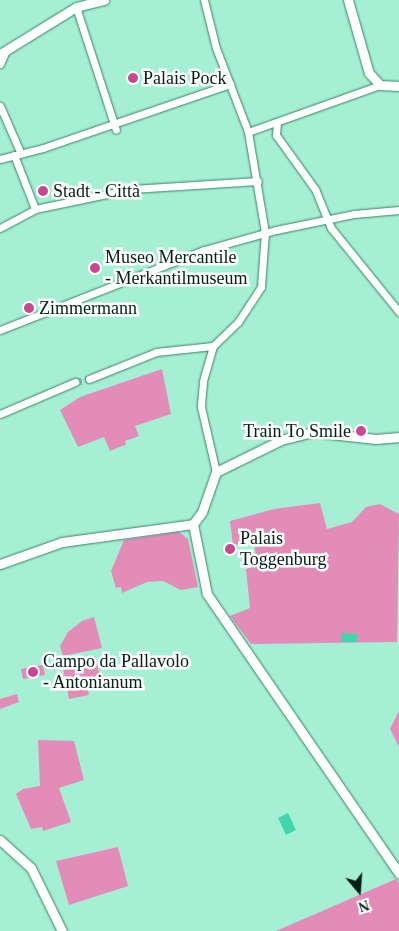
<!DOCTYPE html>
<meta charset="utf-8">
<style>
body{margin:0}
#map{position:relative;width:399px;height:931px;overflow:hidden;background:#a5f0d4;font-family:Georgia,serif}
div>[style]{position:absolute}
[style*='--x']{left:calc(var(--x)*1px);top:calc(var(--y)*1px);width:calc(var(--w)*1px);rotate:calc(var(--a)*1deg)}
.green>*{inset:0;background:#e38cb8}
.water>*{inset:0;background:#42d7ab}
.pedestrian-tunnel>*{height:7px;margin-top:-3.5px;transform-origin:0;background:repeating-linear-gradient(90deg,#84c6ae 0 7px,transparent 0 10.5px)}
.roads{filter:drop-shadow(0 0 1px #3a836b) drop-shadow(0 0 1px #3a836b)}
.pedestrian>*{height:7px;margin:-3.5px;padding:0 3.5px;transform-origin:3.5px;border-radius:3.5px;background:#fff}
.minor>*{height:9px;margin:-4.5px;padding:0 4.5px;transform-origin:4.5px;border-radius:4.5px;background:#fff}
.dots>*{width:14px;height:14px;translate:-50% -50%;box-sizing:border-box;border:2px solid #fefefe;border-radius:50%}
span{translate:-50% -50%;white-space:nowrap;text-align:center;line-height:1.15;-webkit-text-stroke:5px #fefefe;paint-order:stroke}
.poi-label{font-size:18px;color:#011f15}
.left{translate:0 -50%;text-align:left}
.right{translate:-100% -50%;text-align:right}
.north{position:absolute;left:334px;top:866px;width:50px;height:50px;-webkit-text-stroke:4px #fefefe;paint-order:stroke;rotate:162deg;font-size:14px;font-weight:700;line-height:20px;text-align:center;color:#011f15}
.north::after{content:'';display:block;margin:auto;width:18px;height:22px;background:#011f15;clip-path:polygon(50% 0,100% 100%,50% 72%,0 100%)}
</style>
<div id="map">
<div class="green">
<div style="clip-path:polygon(162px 369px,171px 414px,135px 426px,139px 436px,125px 441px,126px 445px,122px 446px,110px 451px,104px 437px,78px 447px,60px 410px,80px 397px)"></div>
<div style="clip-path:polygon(320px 503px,327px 529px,352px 522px,366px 507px,380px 504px,399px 514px,397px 642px,251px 644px,230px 616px,250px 608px,246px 569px,257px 566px,254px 541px,233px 545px,230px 521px,274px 509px)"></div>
<div style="clip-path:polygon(179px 532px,188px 539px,198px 587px,181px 590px,163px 581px,147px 582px,122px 593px,121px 587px,116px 588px,111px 571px,124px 540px)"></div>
<div style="clip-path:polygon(94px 617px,102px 648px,63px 656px,60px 646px,68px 632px,82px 621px)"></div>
<div style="clip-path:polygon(95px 656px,101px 680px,87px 684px,89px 695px,69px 699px,62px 663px)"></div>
<div style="clip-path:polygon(43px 665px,45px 675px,23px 679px,21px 669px)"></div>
<div style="clip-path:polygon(17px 694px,19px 702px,0 709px,0 699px)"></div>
<div style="clip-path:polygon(399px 711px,399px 747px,390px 729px)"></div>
<div style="clip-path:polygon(38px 740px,74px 741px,84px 780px,59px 788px,71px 822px,43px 831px,42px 827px,31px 829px,16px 794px,23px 789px,40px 786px)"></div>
<div style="clip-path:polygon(118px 847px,128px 886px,69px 905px,56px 861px)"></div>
<div style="clip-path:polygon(396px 879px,399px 883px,399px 931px,276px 931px)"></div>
</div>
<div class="water">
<div style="clip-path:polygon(341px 633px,357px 634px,357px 642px,341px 642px)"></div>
<div style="clip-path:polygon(288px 813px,296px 830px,286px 835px,278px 818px)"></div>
</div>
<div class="pedestrian-tunnel">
<div style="--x:75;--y:382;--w:14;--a:-12"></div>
</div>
<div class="roads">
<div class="pedestrian">
<div style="--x:204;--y:0;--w:49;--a:76"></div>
<div style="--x:216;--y:48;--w:90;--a:69.1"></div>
<div style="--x:248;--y:132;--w:101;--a:80.4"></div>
<div style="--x:265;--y:232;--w:55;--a:94.2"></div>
<div style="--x:261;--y:287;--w:42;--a:123.3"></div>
<div style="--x:238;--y:322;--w:35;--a:136"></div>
<div style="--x:213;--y:346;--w:37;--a:106"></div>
<div style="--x:203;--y:382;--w:25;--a:95"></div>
<div style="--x:201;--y:407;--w:67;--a:77"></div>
<div style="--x:76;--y:7;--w:129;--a:72"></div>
<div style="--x:0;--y:64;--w:12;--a:-66"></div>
<div style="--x:0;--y:106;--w:52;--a:66.4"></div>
<div style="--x:277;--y:123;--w:12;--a:95"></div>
<div style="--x:276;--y:135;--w:67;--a:54.2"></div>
<div style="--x:315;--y:189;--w:42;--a:67.7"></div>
<div style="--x:331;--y:228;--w:108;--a:51"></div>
<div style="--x:248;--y:132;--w:140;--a:-19.6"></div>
<div style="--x:14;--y:155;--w:58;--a:68.7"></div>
<div style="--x:0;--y:159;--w:44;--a:-14.3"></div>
<div style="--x:43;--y:148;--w:198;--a:-18.9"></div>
<div style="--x:0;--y:228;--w:40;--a:-28"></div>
<div style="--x:35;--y:209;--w:99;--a:-11.7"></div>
<div style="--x:132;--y:189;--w:126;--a:-3.6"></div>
<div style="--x:0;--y:330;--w:219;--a:-21.4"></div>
<div style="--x:204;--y:250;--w:75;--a:-15.5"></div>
<div style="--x:276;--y:230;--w:80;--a:-11.6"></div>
<div style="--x:354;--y:214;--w:45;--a:-5.1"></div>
<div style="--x:89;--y:379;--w:72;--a:-21.9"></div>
<div style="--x:156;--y:352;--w:57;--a:-6"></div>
<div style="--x:0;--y:414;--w:82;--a:-23.1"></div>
</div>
<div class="minor">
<div style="--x:348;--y:0;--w:76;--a:74"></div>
<div style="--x:369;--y:73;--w:16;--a:47"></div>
<div style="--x:380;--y:85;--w:19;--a:3"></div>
<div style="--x:0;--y:54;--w:89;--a:-31.7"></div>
<div style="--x:76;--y:7;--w:29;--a:-14"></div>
<div style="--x:193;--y:524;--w:71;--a:78.7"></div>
<div style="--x:207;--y:594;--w:339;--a:55.5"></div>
<div style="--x:193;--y:524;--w:15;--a:-53"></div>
<div style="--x:202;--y:512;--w:42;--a:-70.7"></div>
<div style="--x:216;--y:472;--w:72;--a:-26.2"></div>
<div style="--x:281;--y:440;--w:32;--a:-14"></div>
<div style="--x:312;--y:432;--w:64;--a:6.2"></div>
<div style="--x:376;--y:439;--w:23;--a:-5"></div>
<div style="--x:0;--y:564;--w:66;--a:-19.5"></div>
<div style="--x:62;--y:542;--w:132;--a:-7.8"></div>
<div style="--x:0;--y:840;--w:42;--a:42.1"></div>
<div style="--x:31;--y:868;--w:70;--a:63.8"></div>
</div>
</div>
<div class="dots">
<div style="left:133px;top:78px;background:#c84790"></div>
<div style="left:43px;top:191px;background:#c84790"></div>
<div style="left:95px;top:268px;background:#c84790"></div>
<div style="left:29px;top:308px;background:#c84790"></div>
<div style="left:361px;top:431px;background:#c84790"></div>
<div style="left:230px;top:549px;background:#c84790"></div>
<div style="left:33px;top:672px;background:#c84790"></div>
</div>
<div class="poi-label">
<span class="left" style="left:143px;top:78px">Palais Pock</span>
<span class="left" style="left:53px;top:191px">Stadt - Città</span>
<span class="left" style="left:105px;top:268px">Museo Mercantile<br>- Merkantilmuseum</span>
<span class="left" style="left:39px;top:308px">Zimmermann</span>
<span class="right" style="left:351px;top:431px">Train To Smile</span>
<span class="left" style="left:240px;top:549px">Palais<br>Toggenburg</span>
<span class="left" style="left:43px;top:672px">Campo da Pallavolo<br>- Antonianum</span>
</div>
<div class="north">N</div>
</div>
